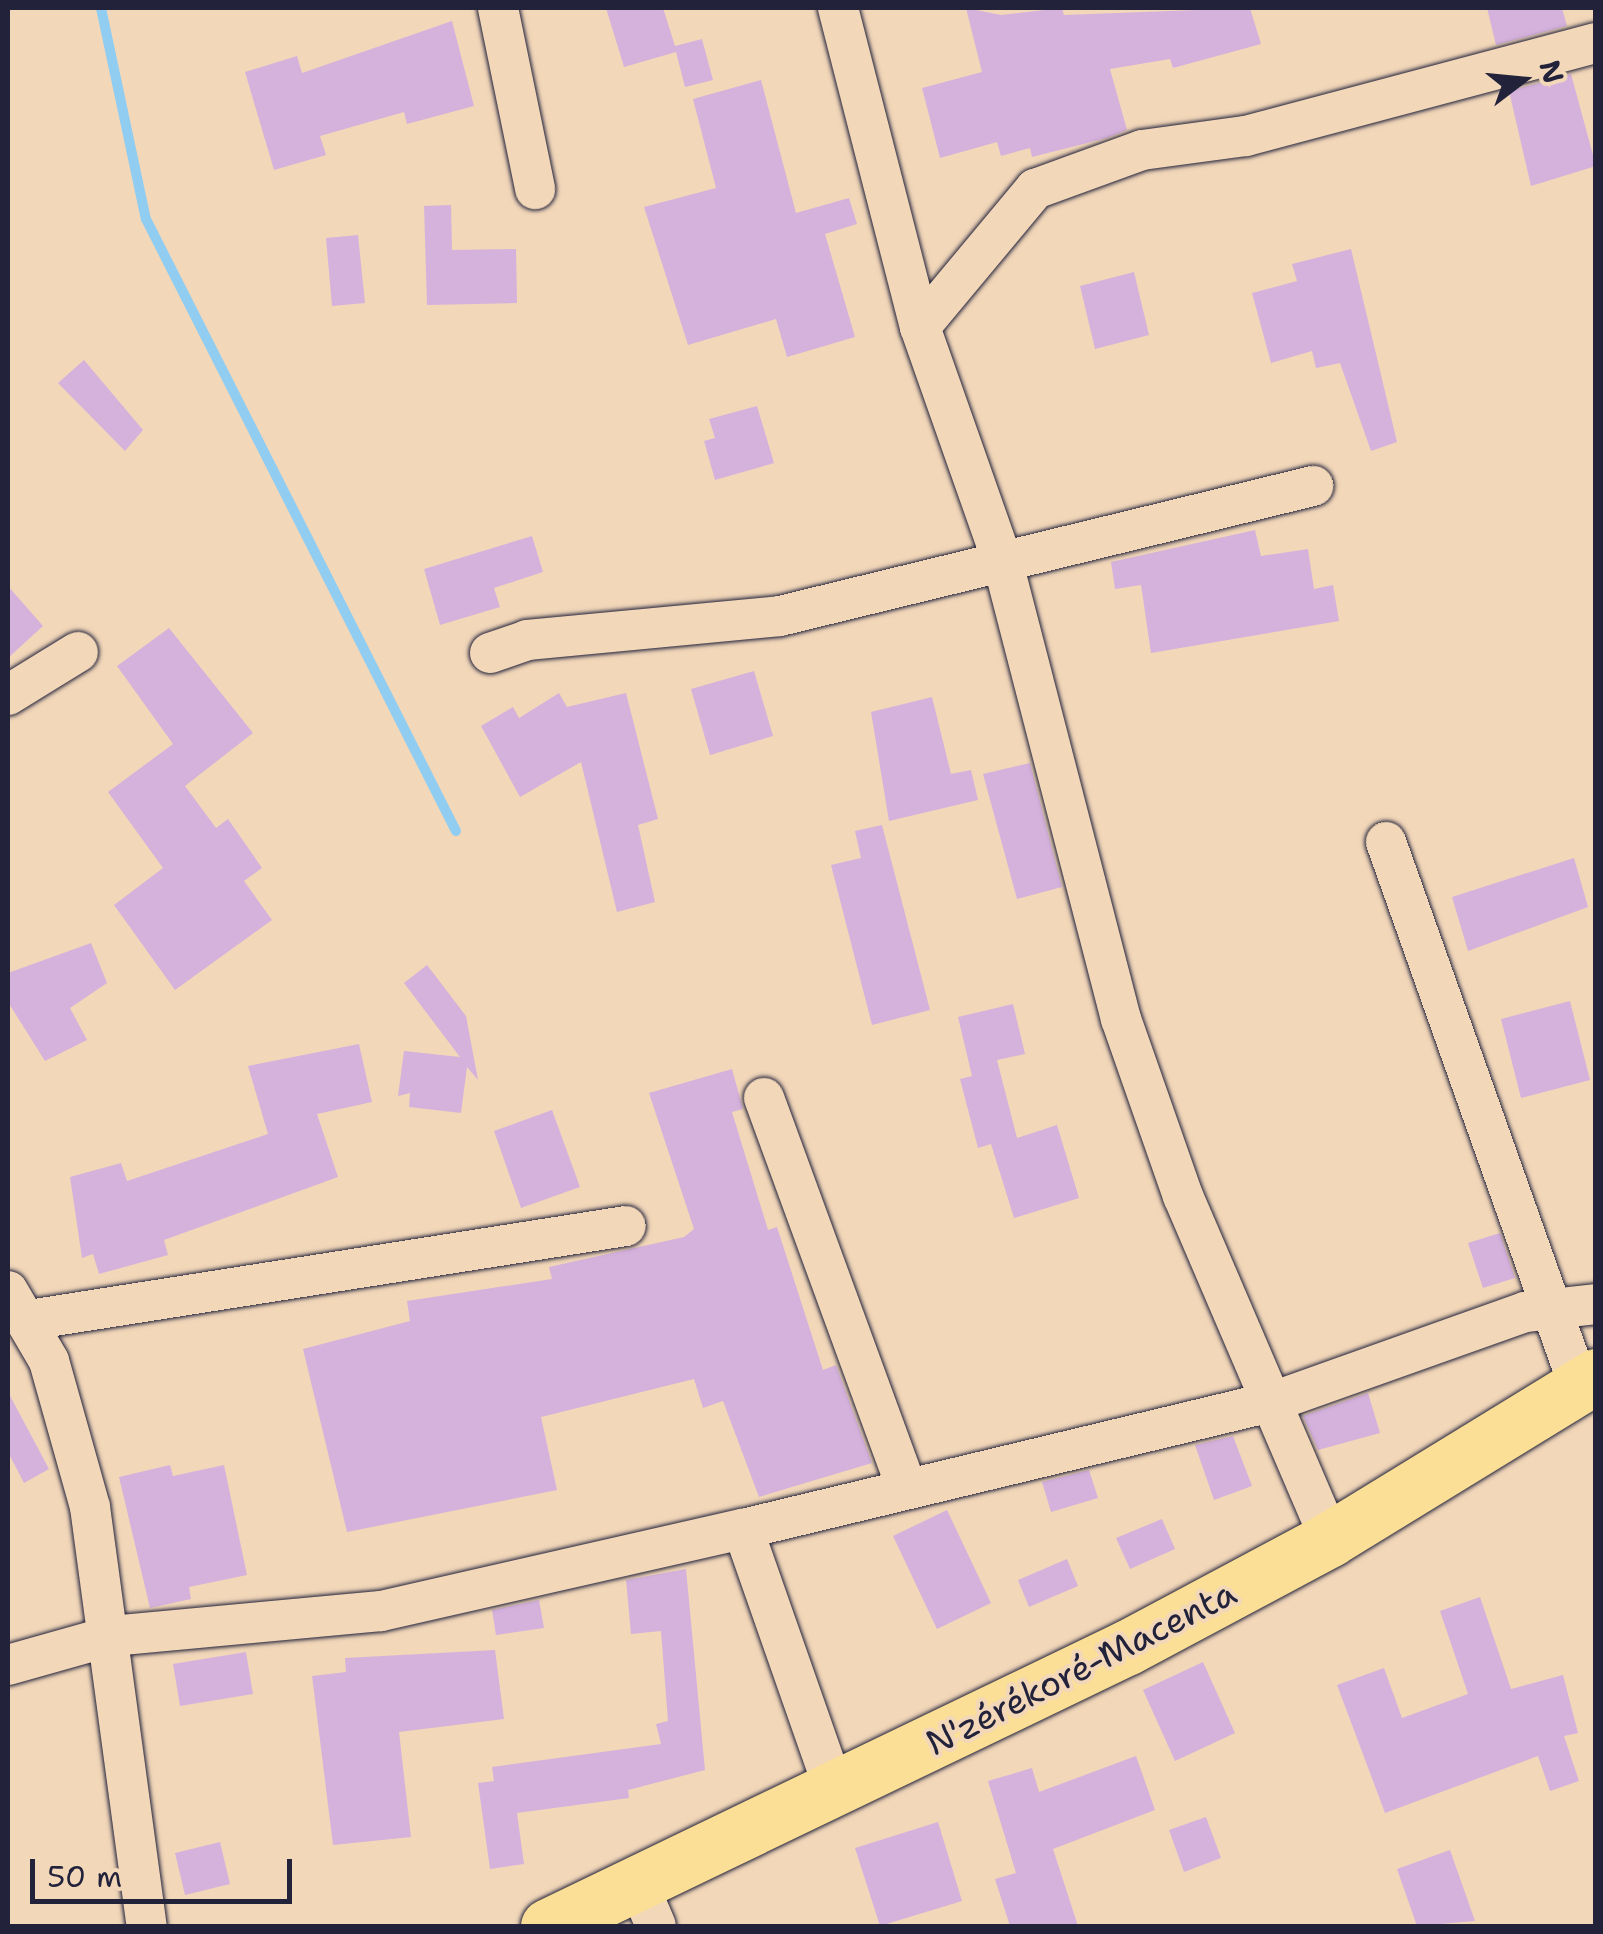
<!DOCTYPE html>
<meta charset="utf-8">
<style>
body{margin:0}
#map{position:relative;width:1603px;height:1934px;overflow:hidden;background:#f2d7b9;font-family:"Shantell Sans",sans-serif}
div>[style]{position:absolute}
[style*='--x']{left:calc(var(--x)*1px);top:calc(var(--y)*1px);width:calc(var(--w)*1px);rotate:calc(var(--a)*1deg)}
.stream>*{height:10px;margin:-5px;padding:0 5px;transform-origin:5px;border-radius:5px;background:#91cdf1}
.building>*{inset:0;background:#d5b2dc}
.roads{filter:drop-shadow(0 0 2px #22223b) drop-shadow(0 0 2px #22223b)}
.minor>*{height:40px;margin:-20px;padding:0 20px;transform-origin:20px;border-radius:20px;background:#f2d7b9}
.trunk>*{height:55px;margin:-27.5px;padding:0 27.5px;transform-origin:27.5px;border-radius:27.5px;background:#fbdf96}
span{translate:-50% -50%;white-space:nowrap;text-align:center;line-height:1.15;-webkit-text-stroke:8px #f2d7b9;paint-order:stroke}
.street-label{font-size:35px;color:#22223b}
.frame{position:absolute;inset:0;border:10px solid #22223b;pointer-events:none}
.north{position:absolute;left:1473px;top:30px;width:100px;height:100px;-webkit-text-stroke:8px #f2d7b9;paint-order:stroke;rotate:74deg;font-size:28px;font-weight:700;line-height:40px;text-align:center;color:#22223b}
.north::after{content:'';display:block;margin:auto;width:35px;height:45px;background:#22223b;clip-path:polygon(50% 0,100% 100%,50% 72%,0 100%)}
.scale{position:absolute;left:30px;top:1859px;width:262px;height:45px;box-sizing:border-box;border:5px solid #22223b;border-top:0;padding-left:12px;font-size:30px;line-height:35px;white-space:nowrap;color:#22223b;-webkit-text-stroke:8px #f2d7b9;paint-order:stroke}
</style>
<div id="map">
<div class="stream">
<div style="--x:101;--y:8;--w:216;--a:78"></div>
<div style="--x:146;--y:219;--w:686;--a:63.14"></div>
</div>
<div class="building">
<div style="clip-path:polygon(606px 8px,663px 8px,675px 46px,702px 39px,713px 80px,685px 87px,676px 52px,624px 67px)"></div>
<div style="clip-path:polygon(966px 8px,1001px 15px,1062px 8px,1064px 15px,1250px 8px,1261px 44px,1173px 68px,1170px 59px,1110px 69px,1127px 130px,1107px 138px,1032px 157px,1030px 148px,1001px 156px,997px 142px,940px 158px,922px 88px,982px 72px)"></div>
<div style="clip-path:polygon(1487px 8px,1562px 8px,1567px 26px,1496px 45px)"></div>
<div style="clip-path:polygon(452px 21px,474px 106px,407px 124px,404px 112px,320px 136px,326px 155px,274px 170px,245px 72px,297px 56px,302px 73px)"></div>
<div style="clip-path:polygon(1571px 74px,1596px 166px,1531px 186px,1509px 91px)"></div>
<div style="clip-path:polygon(761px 80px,796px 213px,849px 198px,857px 224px,825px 234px,855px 337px,787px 357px,776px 319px,688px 345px,644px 207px,716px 188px,693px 99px)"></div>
<div style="clip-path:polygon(451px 205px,452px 250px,516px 249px,517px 303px,427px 305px,424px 206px)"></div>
<div style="clip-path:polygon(358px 235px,365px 303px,332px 306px,326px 238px)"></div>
<div style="clip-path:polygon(1351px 249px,1397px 442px,1371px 451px,1340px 363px,1316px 368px,1312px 351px,1271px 363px,1252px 293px,1297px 281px,1292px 264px)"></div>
<div style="clip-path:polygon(1134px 272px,1149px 335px,1095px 349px,1080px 286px)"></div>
<div style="clip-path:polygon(84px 360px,143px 430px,125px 451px,58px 383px)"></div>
<div style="clip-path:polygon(757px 406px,774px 463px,715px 480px,704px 441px,715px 438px,709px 419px)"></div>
<div style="clip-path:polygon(1255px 530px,1261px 556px,1308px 549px,1314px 589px,1333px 585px,1339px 621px,1151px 653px,1141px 585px,1115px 589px,1111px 562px)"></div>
<div style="clip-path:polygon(532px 536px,543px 572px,494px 588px,500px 607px,440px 625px,424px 569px)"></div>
<div style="clip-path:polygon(8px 586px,43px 626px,8px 658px)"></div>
<div style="clip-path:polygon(169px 628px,253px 733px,185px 786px,216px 828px,228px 819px,262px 868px,244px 881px,272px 920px,175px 990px,114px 905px,163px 868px,108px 792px,173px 744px,117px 666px)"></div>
<div style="clip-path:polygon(754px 671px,773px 736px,710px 755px,691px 689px)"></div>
<div style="clip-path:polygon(559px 693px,567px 707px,626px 693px,658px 819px,638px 825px,655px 902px,617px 912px,581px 762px,520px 797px,481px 726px,513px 707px,519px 718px)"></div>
<div style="clip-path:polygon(932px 697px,951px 774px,971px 770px,978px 800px,889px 821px,871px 712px)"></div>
<div style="clip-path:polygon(1030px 763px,1062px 887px,1017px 899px,983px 774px)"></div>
<div style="clip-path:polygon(882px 825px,930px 1010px,872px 1025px,831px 865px,861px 858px,855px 831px)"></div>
<div style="clip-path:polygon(1574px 858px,1588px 907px,1468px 951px,1452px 897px)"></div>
<div style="clip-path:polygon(91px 943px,107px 983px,70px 1008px,87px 1040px,45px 1061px,8px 1002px,8px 973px)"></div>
<div style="clip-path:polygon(427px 965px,466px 1016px,478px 1080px,467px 1067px,461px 1113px,409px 1107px,410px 1093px,398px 1096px,404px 1051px,460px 1057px,404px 983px)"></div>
<div style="clip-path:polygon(1570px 1001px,1590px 1080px,1521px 1098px,1501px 1019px)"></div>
<div style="clip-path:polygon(1013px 1004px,1025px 1054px,997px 1060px,1017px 1138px,1057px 1125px,1079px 1198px,1014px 1218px,991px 1144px,978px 1148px,960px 1079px,972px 1076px,958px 1017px)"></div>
<div style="clip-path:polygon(359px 1044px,372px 1102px,317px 1114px,338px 1177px,164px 1240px,168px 1255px,99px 1274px,93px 1254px,82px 1258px,70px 1177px,121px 1163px,127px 1181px,268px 1134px,248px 1066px)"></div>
<div style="clip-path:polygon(732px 1069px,743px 1109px,732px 1112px,768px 1230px,777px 1227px,823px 1370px,836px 1365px,872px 1463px,759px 1497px,723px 1401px,703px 1408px,694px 1379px,541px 1417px,557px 1490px,347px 1532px,303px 1349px,410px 1321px,407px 1301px,552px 1279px,549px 1267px,684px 1237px,694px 1229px,649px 1093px)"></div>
<div style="clip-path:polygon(552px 1110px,580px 1187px,521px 1208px,494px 1131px)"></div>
<div style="clip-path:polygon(1500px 1233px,1515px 1278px,1483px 1288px,1468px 1243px)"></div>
<div style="clip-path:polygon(8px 1392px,49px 1469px,24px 1483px,8px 1452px)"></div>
<div style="clip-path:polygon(1368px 1393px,1380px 1433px,1318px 1450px,1303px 1416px)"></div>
<div style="clip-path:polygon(1233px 1436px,1252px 1486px,1214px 1500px,1195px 1445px)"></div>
<div style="clip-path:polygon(170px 1465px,173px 1476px,224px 1465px,247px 1575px,189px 1587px,191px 1599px,150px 1608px,119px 1477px)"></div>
<div style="clip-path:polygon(1089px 1470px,1098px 1498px,1051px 1512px,1042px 1482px)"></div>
<div style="clip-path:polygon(947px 1510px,991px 1603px,937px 1629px,893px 1536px)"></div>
<div style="clip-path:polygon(1162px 1519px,1175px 1549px,1130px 1569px,1116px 1538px)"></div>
<div style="clip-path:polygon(1067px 1559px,1078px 1586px,1029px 1607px,1018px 1580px)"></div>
<div style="clip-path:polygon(686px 1569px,705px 1770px,628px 1790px,629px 1798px,517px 1813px,524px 1864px,490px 1869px,478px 1783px,494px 1781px,492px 1767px,661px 1744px,656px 1724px,668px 1721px,661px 1631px,631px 1634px,626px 1580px)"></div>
<div style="clip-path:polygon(1480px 1597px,1511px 1689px,1563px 1675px,1578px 1733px,1564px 1736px,1579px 1781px,1550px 1791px,1538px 1756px,1385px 1813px,1337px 1685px,1384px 1668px,1402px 1718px,1468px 1694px,1440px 1611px)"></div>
<div style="clip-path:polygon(539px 1600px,544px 1628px,496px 1635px,492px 1610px)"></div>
<div style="clip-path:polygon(495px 1650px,504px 1719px,399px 1732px,411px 1837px,333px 1845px,312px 1676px,346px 1672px,345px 1658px)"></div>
<div style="clip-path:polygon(246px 1652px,253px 1694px,180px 1706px,173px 1664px)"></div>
<div style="clip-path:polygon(1203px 1662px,1235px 1733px,1175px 1761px,1143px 1690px)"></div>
<div style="clip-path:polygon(1136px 1756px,1155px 1810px,1053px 1849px,1078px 1926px,1010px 1926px,995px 1879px,1016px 1873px,988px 1781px,1032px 1768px,1039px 1792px)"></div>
<div style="clip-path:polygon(1206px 1817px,1221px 1858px,1184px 1872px,1169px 1830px)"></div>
<div style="clip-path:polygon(938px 1822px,962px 1901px,880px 1926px,855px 1848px)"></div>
<div style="clip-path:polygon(220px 1842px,230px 1884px,185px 1895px,175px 1853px)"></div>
<div style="clip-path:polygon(1450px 1850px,1475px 1921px,1417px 1926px,1397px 1869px)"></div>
</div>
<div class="roads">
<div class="minor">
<div style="--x:498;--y:8;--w:185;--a:78.4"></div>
<div style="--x:838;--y:8;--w:329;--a:75.6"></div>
<div style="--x:920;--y:327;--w:250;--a:70.6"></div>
<div style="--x:1003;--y:563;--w:471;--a:75.5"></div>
<div style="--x:1121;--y:1019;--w:188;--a:70.7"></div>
<div style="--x:1183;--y:1196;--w:373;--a:66.8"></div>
<div style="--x:920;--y:327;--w:180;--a:-50.2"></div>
<div style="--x:1035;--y:189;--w:114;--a:-20"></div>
<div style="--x:1142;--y:150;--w:105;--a:-7.7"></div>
<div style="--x:1246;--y:136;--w:362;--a:-14.9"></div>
<div style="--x:490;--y:653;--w:39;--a:-19"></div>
<div style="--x:527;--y:640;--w:254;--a:-5.4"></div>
<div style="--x:780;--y:616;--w:549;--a:-13.71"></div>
<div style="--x:8;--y:695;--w:82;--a:-31.6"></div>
<div style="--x:1386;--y:842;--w:577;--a:70.47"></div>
<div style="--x:764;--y:1098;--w:414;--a:69.9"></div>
<div style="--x:8;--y:1291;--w:81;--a:59.6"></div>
<div style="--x:49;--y:1361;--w:152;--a:74.3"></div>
<div style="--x:90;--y:1507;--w:423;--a:82.3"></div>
<div style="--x:29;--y:1320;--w:604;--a:-8.95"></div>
<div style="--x:743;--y:1529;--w:279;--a:70.7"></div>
<div style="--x:8;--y:1665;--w:107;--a:-15.7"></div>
<div style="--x:111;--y:1636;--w:271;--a:-5.3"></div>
<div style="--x:381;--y:1611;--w:371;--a:-12.8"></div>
<div style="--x:743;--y:1529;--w:547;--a:-13.53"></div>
<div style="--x:1275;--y:1401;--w:265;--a:-19.6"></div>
<div style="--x:1525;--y:1312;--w:71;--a:-6.4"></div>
<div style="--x:639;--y:1886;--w:43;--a:67"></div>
</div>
<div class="trunk">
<div style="--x:548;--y:1926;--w:644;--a:-25.69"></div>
<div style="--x:1128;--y:1647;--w:229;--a:-28.1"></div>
<div style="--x:1330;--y:1539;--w:312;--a:-31.5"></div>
</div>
</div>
<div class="street-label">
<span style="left:1081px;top:1668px;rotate:-27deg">N'zérékoré-Macenta</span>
</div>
<div class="frame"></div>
<div class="north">N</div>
<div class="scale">50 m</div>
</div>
